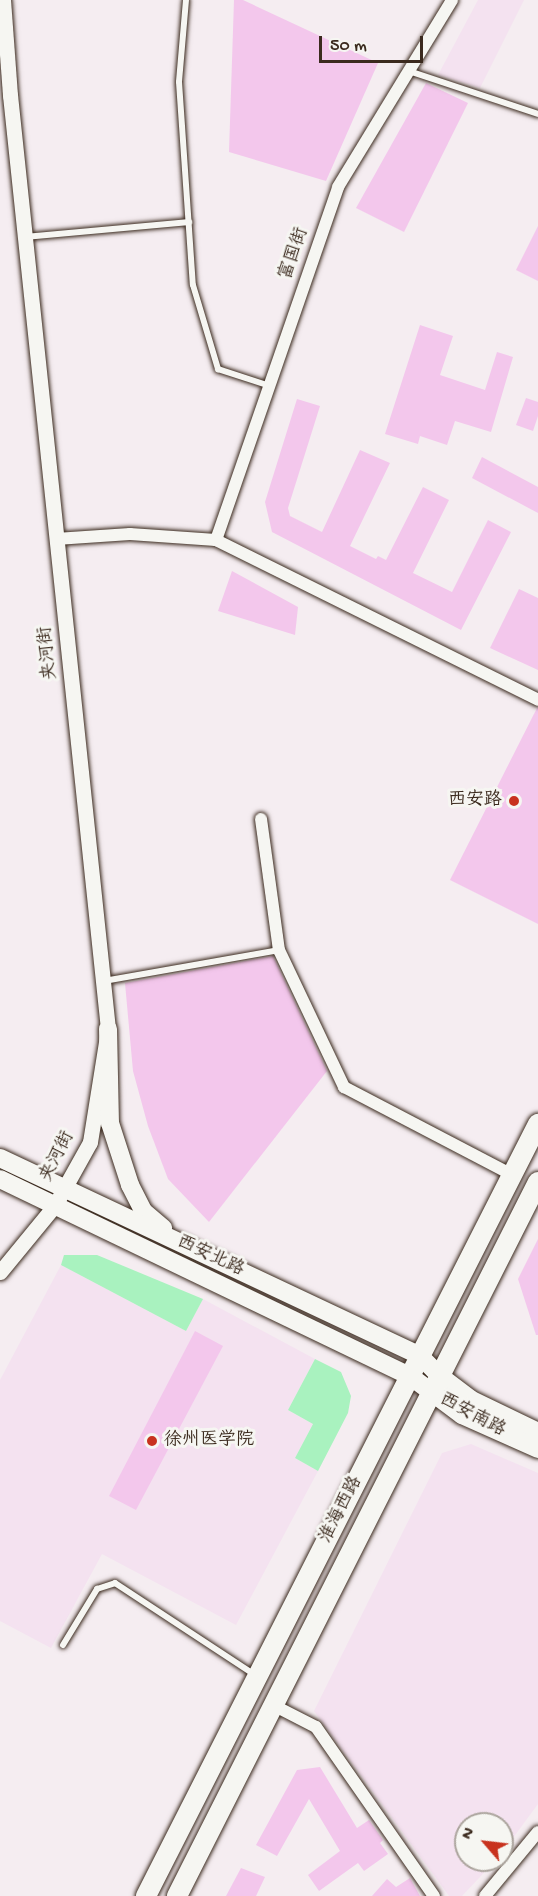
<!DOCTYPE html>
<meta charset="utf-8">
<style>
body{margin:0}
#map{position:relative;width:538px;height:1896px;overflow:hidden;background:#f5edf1;font-family:"Gochi Hand","LXGW WenKai TC",sans-serif}
div>[style]{position:absolute}
[style*='--x']{left:calc(var(--x)*1px);top:calc(var(--y)*1px);width:calc(var(--w)*1px);rotate:calc(var(--a)*1deg)}
.built>*{inset:0;background:#f4e2f0}
.green>*{inset:0;background:#a9f2bf}
.building>*{inset:0;background:#f3c7ec}
.roads{filter:drop-shadow(0 0 2px #3b2a1e) drop-shadow(0 0 2px #3b2a1e)}
.service>*{height:6px;margin:-3px;padding:0 3px;transform-origin:3px;border-radius:3px;background:#f6f6f2}
.minor>*{height:12px;margin:-6px;padding:0 6px;transform-origin:6px;border-radius:6px;background:#f6f6f2}
.tertiary>*{height:15px;margin:-7.5px;padding:0 7.5px;transform-origin:7.5px;border-radius:7.5px;background:#f6f6f2}
.secondary>*{height:18px;margin:-9px;padding:0 9px;transform-origin:9px;border-radius:9px;background:#f6f6f2}
.primary>*{height:20px;margin:-10px;padding:0 10px;transform-origin:10px;border-radius:10px;background:#f6f6f2}
.dots>*{width:16px;height:16px;translate:-50% -50%;box-sizing:border-box;border:3px solid #f6f6f2;border-radius:50%}
span{translate:-50% -50%;white-space:nowrap;text-align:center;line-height:1.15;-webkit-text-stroke:6px #f6f6f2;paint-order:stroke}
.street-label{font-size:18px;color:#3b2a1e}
.poi-label{font-size:18px;color:#3b2a1e}
.right{translate:-100% -50%;text-align:right}
.left{translate:0 -50%;text-align:left}
.north{position:absolute;left:454px;top:1812px;width:60px;height:60px;box-sizing:border-box;background:#f6f6f2;border:2px solid #aba49d;border-radius:50%;rotate:298deg;font-size:16px;font-weight:700;line-height:24px;text-align:center;color:#3b2a1e}
.north::after{content:'';display:block;margin:auto;width:21px;height:27px;background:#c8321e;clip-path:polygon(50% 0,100% 100%,50% 72%,0 100%)}
.scale{position:absolute;left:319px;top:36px;width:104px;height:27px;box-sizing:border-box;border:3px solid #3b2a1e;border-top:0;padding-left:8px;font-size:18px;line-height:21px;white-space:nowrap;color:#3b2a1e;-webkit-text-stroke:4px #f6f6f2;paint-order:stroke}
</style>
<div id="map">
<div class="built">
<div style="clip-path:polygon(478px 0,524px 0,480px 88px,438px 75px)"></div>
<div style="clip-path:polygon(61px 1265px,186px 1331px,203px 1299px,315px 1359px,288px 1410px,313px 1424px,295px 1458px,318px 1471px,236px 1625px,102px 1554px,51px 1648px,0 1621px,0 1380px)"></div>
<div style="clip-path:polygon(471px 1444px,538px 1473px,538px 1804px,502px 1853px,502px 1824px,466px 1824px,466px 1860px,496px 1860px,462px 1896px,449px 1896px,314px 1711px,442px 1453px)"></div>
</div>
<div class="green">
<div style="clip-path:polygon(64px 1255px,97px 1255px,203px 1299px,186px 1331px,61px 1265px)"></div>
<div style="clip-path:polygon(315px 1359px,341px 1372px,351px 1396px,348px 1413px,318px 1471px,295px 1458px,313px 1424px,288px 1410px)"></div>
</div>
<div class="building">
<div style="clip-path:polygon(234px 0,243px 0,378px 63px,326px 181px,229px 152px)"></div>
<div style="clip-path:polygon(426px 83px,468px 103px,404px 232px,356px 208px)"></div>
<div style="clip-path:polygon(538px 226px,538px 281px,516px 270px)"></div>
<div style="clip-path:polygon(420px 325px,453px 336px,440px 375px,485px 390px,497px 352px,513px 357px,491px 432px,455px 421px,447px 445px,420px 436px,418px 444px,385px 434px)"></div>
<div style="clip-path:polygon(526px 398px,538px 402px,538px 416px,533px 431px,516px 425px)"></div>
<div style="clip-path:polygon(297px 399px,320px 406px,288px 508px,290px 516px,322px 532px,360px 450px,390px 463px,350px 546px,376px 559px,378px 556px,386px 560px,423px 487px,449px 500px,413px 573px,452px 592px,488px 520px,511px 532px,461px 630px,272px 532px,265px 502px)"></div>
<div style="clip-path:polygon(482px 457px,538px 487px,538px 513px,472px 478px)"></div>
<div style="clip-path:polygon(232px 571px,298px 607px,295px 635px,218px 611px)"></div>
<div style="clip-path:polygon(519px 589px,538px 598px,538px 670px,490px 648px)"></div>
<div style="clip-path:polygon(537px 708px,538px 708px,538px 924px,450px 880px)"></div>
<div style="clip-path:polygon(273px 956px,327px 1071px,209px 1222px,168px 1179px,148px 1126px,133px 1071px,125px 983px)"></div>
<div style="clip-path:polygon(538px 1239px,538px 1335px,536px 1335px,518px 1279px)"></div>
<div style="clip-path:polygon(195px 1331px,223px 1346px,136px 1510px,109px 1496px)"></div>
<div style="clip-path:polygon(320px 1767px,357px 1828px,369px 1820px,383px 1840px,380px 1843px,388px 1854px,364px 1871px,358px 1863px,319px 1891px,308px 1875px,340px 1851px,309px 1799px,277px 1856px,256px 1845px,297px 1770px)"></div>
<div style="clip-path:polygon(241px 1868px,265px 1877px,256px 1896px,226px 1896px)"></div>
<div style="clip-path:polygon(410px 1878px,420px 1896px,372px 1896px,387px 1879px,396px 1887px)"></div>
</div>
<div class="roads">
<div class="service">
<div style="--x:186;--y:0;--w:82;--a:94.9"></div>
<div style="--x:179;--y:82;--w:203;--a:86.1"></div>
<div style="--x:193;--y:285;--w:88;--a:73.4"></div>
<div style="--x:218;--y:369;--w:55;--a:18.1"></div>
<div style="--x:409;--y:71;--w:136;--a:18.4"></div>
<div style="--x:25;--y:237;--w:165;--a:-5.2"></div>
<div style="--x:104;--y:981;--w:178;--a:-10"></div>
<div style="--x:63;--y:1645;--w:66;--a:-58.7"></div>
<div style="--x:97;--y:1589;--w:19;--a:-18"></div>
<div style="--x:115;--y:1583;--w:168;--a:33.3"></div>
</div>
<div class="minor">
<div style="--x:56;--y:539;--w:74;--a:-3.9"></div>
<div style="--x:130;--y:534;--w:86;--a:4"></div>
<div style="--x:216;--y:540;--w:360;--a:26.4"></div>
<div style="--x:216;--y:540;--w:373;--a:-70.9"></div>
<div style="--x:338;--y:187;--w:219;--a:-58.6"></div>
<div style="--x:261;--y:819;--w:132;--a:82.2"></div>
<div style="--x:279;--y:950;--w:152;--a:64.6"></div>
<div style="--x:344;--y:1087;--w:190;--a:27.6"></div>
<div style="--x:273;--y:1705;--w:48;--a:27.1"></div>
<div style="--x:316;--y:1727;--w:206;--a:55.1"></div>
<div style="--x:485;--y:1896;--w:83;--a:-50.4"></div>
</div>
<div class="tertiary">
<div style="--x:0;--y:1272;--w:87;--a:-50.6"></div>
<div style="--x:55;--y:1205;--w:72;--a:-60.9"></div>
<div style="--x:90;--y:1142;--w:114;--a:-80.9"></div>
<div style="--x:108;--y:1029;--w:939;--a:-95.99"></div>
<div style="--x:10;--y:95;--w:95;--a:-94.2"></div>
</div>
<div class="secondary">
<div style="--x:108;--y:1029;--w:94;--a:88.8"></div>
<div style="--x:110;--y:1123;--w:65;--a:72.1"></div>
<div style="--x:130;--y:1185;--w:30;--a:63"></div>
<div style="--x:144;--y:1212;--w:25;--a:40"></div>
<div style="--x:0;--y:1158;--w:464;--a:25.2"></div>
<div style="--x:420;--y:1356;--w:28;--a:45"></div>
<div style="--x:440;--y:1376;--w:38;--a:37"></div>
<div style="--x:470;--y:1399;--w:76;--a:25.9"></div>
<div style="--x:0;--y:1179;--w:455;--a:25.7"></div>
<div style="--x:410;--y:1376;--w:65;--a:36.9"></div>
<div style="--x:462;--y:1415;--w:83;--a:24.1"></div>
</div>
<div class="primary">
<div style="--x:146;--y:1896;--w:866;--a:-63.08"></div>
<div style="--x:177;--y:1896;--w:800;--a:-63.18"></div>
</div>
</div>
<div class="dots">
<div style="left:514px;top:801px;background:#c8321e"></div>
<div style="left:152px;top:1441px;background:#c8321e"></div>
</div>
<div class="street-label">
<span style="left:295px;top:254px;rotate:-71deg">富国街</span>
<span style="left:49px;top:653px;rotate:-96deg">夹河街</span>
<span style="left:58px;top:1157px;rotate:-63deg">夹河街</span>
<span style="left:210px;top:1257px;rotate:25deg">西安北路</span>
<span style="left:472px;top:1416px;rotate:28deg">西安南路</span>
<span style="left:342px;top:1510px;rotate:-63deg">淮海西路</span>
</div>
<div class="poi-label">
<span class="right" style="left:502px;top:801px">西安路</span>
<span class="left" style="left:164px;top:1441px">徐州医学院</span>
</div>
<div class="north">N</div>
<div class="scale">50 m</div>
</div>
